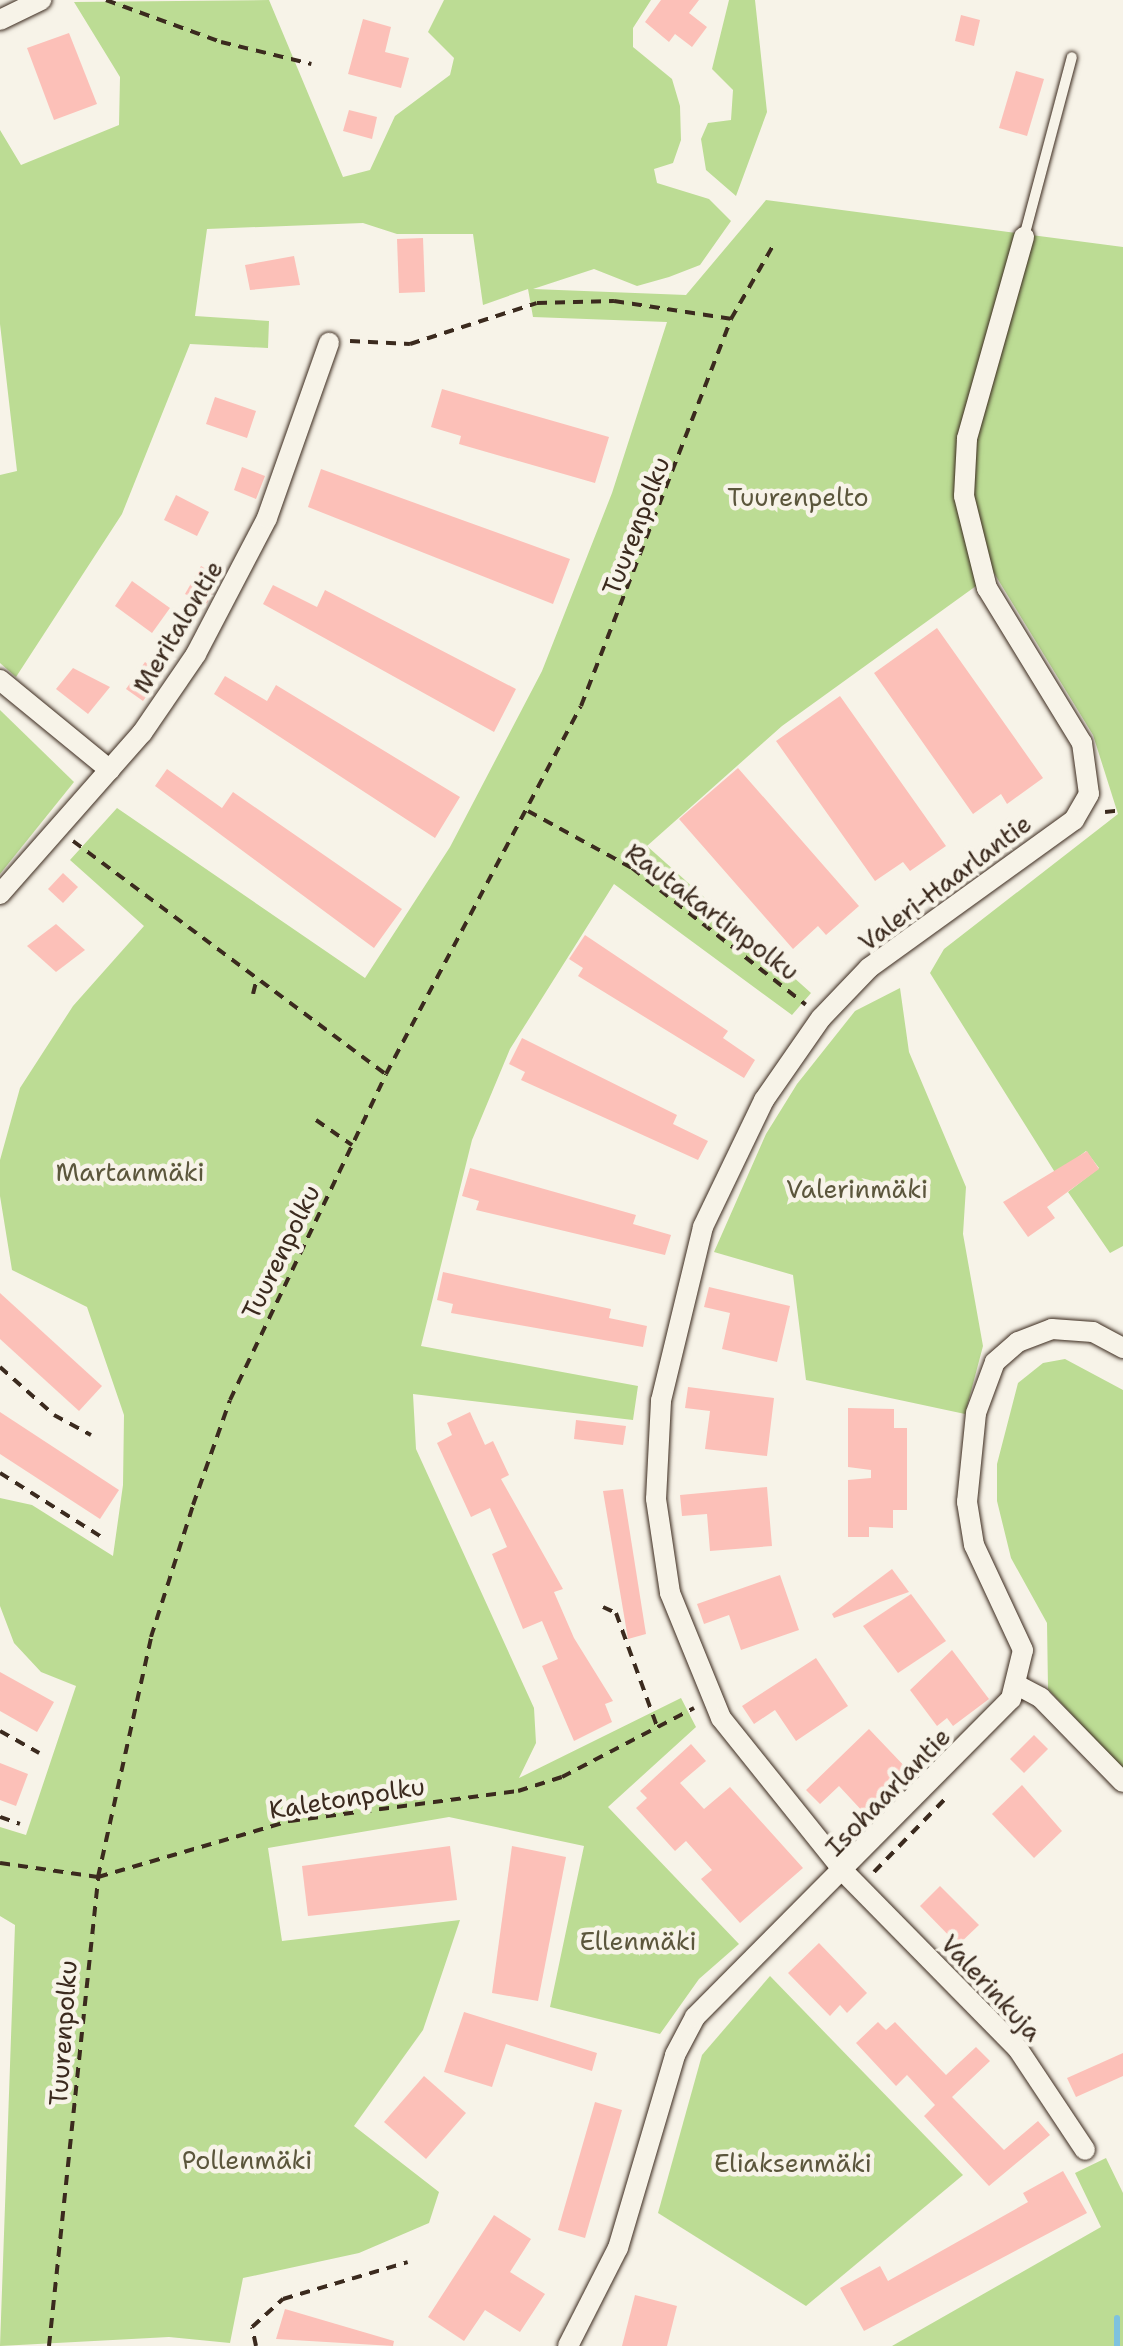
<!DOCTYPE html>
<meta charset="utf-8">
<style>
body{margin:0}
#map{position:relative;width:1123px;height:2346px;overflow:hidden;background:#f7f3e8;font-family:"Shantell Sans",sans-serif}
div>[style]{position:absolute}
[style*='--x']{left:calc(var(--x)*1px);top:calc(var(--y)*1px);width:calc(var(--w)*1px);rotate:calc(var(--a)*1deg)}
.green>*{inset:0;background:#bcdc94}
.stream>*{height:6px;margin:-3px;padding:0 3px;transform-origin:3px;border-radius:3px;background:#7ec2df}
.building>*{inset:0;background:#fcc0b8}
.path>*{height:4px;margin-top:-2px;transform-origin:0;background:repeating-linear-gradient(90deg,#3b2a1e 0 10px,transparent 0 18px)}
.roads{filter:drop-shadow(0 0 2px #3b2a1e) drop-shadow(0 0 2px #3b2a1e)}
.service>*{height:10px;margin:-5px;padding:0 5px;transform-origin:5px;border-radius:5px;background:#f7f3e8}
.minor>*{height:20px;margin:-10px;padding:0 10px;transform-origin:10px;border-radius:10px;background:#f7f3e8}
span{translate:-50% -50%;white-space:nowrap;text-align:center;line-height:1.15;-webkit-text-stroke:9px #f7f3e8;paint-order:stroke}
.park-label{font-size:25px;color:#5b563c}
.street-label{font-size:25px;color:#3b2a1e}
</style>
<div id="map">
<div class="green">
<div style="clip-path:polygon(269px 0,343px 177px,370px 170px,395px 116px,450px 75px,454px 58px,428px 32px,444px 0,651px 0,633px 28px,633px 47px,672px 79px,680px 106px,681px 140px,673px 163px,654px 169px,657px 183px,709px 199px,731px 221px,700px 265px,669px 277px,637px 286px,594px 269px,533px 289px,686px 295px,766px 200px,1123px 247px,1123px 1246px,1110px 1253px,1068px 1192px,1099px 1168px,1086px 1151px,1056px 1174px,930px 973px,944px 949px,1118px 814px,1093px 735px,994px 573px,782px 726px,647px 846px,811px 993px,792px 1015px,614px 884px,510px 1049px,472px 1140px,421px 1346px,638px 1386px,633px 1420px,413px 1394px,416px 1449px,534px 1708px,536px 1743px,519px 1778px,681px 1698px,696px 1727px,608px 1807px,739px 1944px,699px 1979px,660px 2034px,550px 2007px,584px 1846px,449px 1817px,268px 1848px,282px 1941px,460px 1920px,423px 2030px,354px 2126px,439px 2192px,429px 2223px,359px 2253px,243px 2278px,230px 2343px,169px 2337px,0 2346px,15px 1925px,0 1916px,0 1827px,26px 1835px,76px 1686px,41px 1672px,14px 1643px,0 1606px,0 1498px,32px 1505px,113px 1556px,123px 1485px,124px 1415px,87px 1307px,12px 1270px,0 1196px,0 1160px,20px 1088px,73px 1006px,144px 926px,70px 860px,117px 808px,365px 978px,450px 847px,542px 671px,612px 493px,667px 322px,533px 317px,528px 289px,483px 305px,473px 234px,397px 234px,363px 223px,207px 229px,195px 316px,269px 321px,268px 348px,190px 344px,122px 514px,16px 677px,0 663px,0 475px,17px 471px,0 324px,0 130px,21px 165px,119px 125px,120px 77px,74px 2px)"></div>
<div style="clip-path:polygon(729px 0,755px 0,767px 112px,736px 196px,706px 170px,701px 139px,708px 123px,731px 120px,733px 90px,712px 69px)"></div>
<div style="clip-path:polygon(0 710px,74px 782px,0 874px)"></div>
<div style="clip-path:polygon(900px 988px,909px 1052px,966px 1187px,963px 1234px,983px 1346px,965px 1414px,806px 1380px,793px 1275px,714px 1252px,766px 1134px,797px 1084px,855px 1011px)"></div>
<div style="clip-path:polygon(1065px 1359px,1123px 1390px,1123px 1769px,1048px 1689px,1047px 1623px,1011px 1558px,997px 1501px,997px 1464px,1018px 1383px,1043px 1363px)"></div>
<div style="clip-path:polygon(770px 1976px,963px 2175px,806px 2306px,658px 2213px,702px 2055px)"></div>
<div style="clip-path:polygon(1106px 2158px,1123px 2193px,1123px 2346px,892px 2346px,1101px 2227px,1075px 2173px)"></div>
</div>
<div class="stream">
<div style="--x:1117;--y:2346;--w:28;--a:-90"></div>
</div>
<div class="building">
<div style="clip-path:polygon(661px 0,699px 0,689px 13px,707px 27px,692px 47px,675px 34px,669px 42px,645px 22px)"></div>
<div style="clip-path:polygon(961px 15px,980px 20px,974px 46px,955px 41px)"></div>
<div style="clip-path:polygon(363px 19px,391px 27px,385px 52px,409px 58px,401px 88px,348px 74px)"></div>
<div style="clip-path:polygon(69px 33px,97px 104px,54px 120px,27px 48px)"></div>
<div style="clip-path:polygon(1016px 71px,1044px 79px,1027px 136px,999px 128px)"></div>
<div style="clip-path:polygon(349px 110px,377px 117px,372px 139px,343px 131px)"></div>
<div style="clip-path:polygon(423px 238px,425px 292px,399px 293px,397px 239px)"></div>
<div style="clip-path:polygon(294px 256px,300px 285px,250px 290px,245px 265px)"></div>
<div style="clip-path:polygon(442px 389px,609px 437px,595px 483px,459px 444px,461px 436px,431px 427px)"></div>
<div style="clip-path:polygon(215px 397px,256px 411px,247px 438px,206px 424px)"></div>
<div style="clip-path:polygon(242px 467px,265px 476px,256px 499px,234px 490px)"></div>
<div style="clip-path:polygon(321px 469px,570px 559px,553px 604px,308px 507px)"></div>
<div style="clip-path:polygon(176px 495px,209px 512px,197px 536px,164px 520px)"></div>
<div style="clip-path:polygon(201px 566px,221px 577px,206px 605px,185px 594px)"></div>
<div style="clip-path:polygon(132px 581px,170px 608px,152px 633px,115px 606px)"></div>
<div style="clip-path:polygon(273px 585px,317px 607px,325px 590px,516px 689px,494px 732px,263px 604px)"></div>
<div style="clip-path:polygon(937px 628px,1043px 778px,1007px 804px,1001px 794px,973px 814px,874px 673px)"></div>
<div style="clip-path:polygon(145px 662px,162px 674px,143px 701px,126px 689px)"></div>
<div style="clip-path:polygon(73px 668px,110px 687px,88px 714px,56px 689px)"></div>
<div style="clip-path:polygon(225px 676px,267px 701px,276px 685px,460px 797px,435px 838px,214px 694px)"></div>
<div style="clip-path:polygon(840px 696px,946px 846px,910px 871px,903px 862px,875px 881px,776px 741px)"></div>
<div style="clip-path:polygon(738px 768px,859px 906px,826px 935px,818px 926px,793px 949px,679px 819px)"></div>
<div style="clip-path:polygon(167px 769px,222px 808px,233px 792px,402px 909px,374px 948px,155px 786px)"></div>
<div style="clip-path:polygon(63px 873px,78px 887px,63px 903px,48px 889px)"></div>
<div style="clip-path:polygon(56px 924px,85px 950px,56px 972px,27px 946px)"></div>
<div style="clip-path:polygon(585px 935px,728px 1031px,723px 1038px,755px 1060px,744px 1078px,578px 976px,583px 968px,569px 959px)"></div>
<div style="clip-path:polygon(522px 1038px,677px 1115px,673px 1124px,708px 1141px,698px 1160px,521px 1080px,525px 1072px,509px 1064px)"></div>
<div style="clip-path:polygon(1087px 1151px,1099px 1169px,1047px 1207px,1055px 1218px,1028px 1237px,1003px 1202px)"></div>
<div style="clip-path:polygon(470px 1168px,636px 1215px,633px 1224px,671px 1235px,665px 1255px,476px 1210px,479px 1201px,462px 1196px)"></div>
<div style="clip-path:polygon(443px 1272px,611px 1309px,609px 1318px,647px 1326px,643px 1347px,451px 1313px,453px 1304px,437px 1300px)"></div>
<div style="clip-path:polygon(709px 1287px,790px 1306px,777px 1362px,722px 1349px,730px 1313px,704px 1307px)"></div>
<div style="clip-path:polygon(0 1293px,102px 1386px,79px 1411px,0 1339px)"></div>
<div style="clip-path:polygon(688px 1387px,774px 1398px,767px 1456px,705px 1449px,710px 1411px,685px 1408px)"></div>
<div style="clip-path:polygon(848px 1408px,894px 1409px,894px 1428px,907px 1428px,907px 1510px,893px 1510px,893px 1528px,869px 1527px,869px 1537px,848px 1537px,848px 1480px,871px 1478px,871px 1470px,848px 1467px)"></div>
<div style="clip-path:polygon(0 1412px,119px 1490px,100px 1519px,0 1454px)"></div>
<div style="clip-path:polygon(470px 1412px,485px 1445px,493px 1441px,509px 1475px,501px 1479px,563px 1589px,554px 1592px,574px 1638px,613px 1701px,605px 1704px,612px 1722px,574px 1741px,542px 1666px,558px 1659px,542px 1621px,523px 1629px,492px 1554px,507px 1547px,490px 1508px,471px 1517px,437px 1443px,452px 1435px,447px 1423px)"></div>
<div style="clip-path:polygon(576px 1420px,626px 1426px,623px 1445px,574px 1439px)"></div>
<div style="clip-path:polygon(767px 1487px,772px 1546px,710px 1551px,707px 1514px,682px 1516px,680px 1495px)"></div>
<div style="clip-path:polygon(623px 1489px,646px 1634px,628px 1639px,603px 1491px)"></div>
<div style="clip-path:polygon(892px 1569px,909px 1592px,834px 1618px,832px 1614px)"></div>
<div style="clip-path:polygon(780px 1575px,799px 1630px,741px 1650px,729px 1615px,704px 1624px,697px 1604px)"></div>
<div style="clip-path:polygon(911px 1594px,946px 1641px,898px 1673px,863px 1626px)"></div>
<div style="clip-path:polygon(952px 1650px,989px 1699px,953px 1726px,947px 1718px,937px 1726px,910px 1690px)"></div>
<div style="clip-path:polygon(816px 1658px,848px 1706px,796px 1741px,775px 1710px,754px 1724px,742px 1706px)"></div>
<div style="clip-path:polygon(0 1672px,54px 1702px,37px 1732px,0 1711px)"></div>
<div style="clip-path:polygon(869px 1729px,909px 1771px,865px 1814px,839px 1786px,820px 1804px,806px 1790px)"></div>
<div style="clip-path:polygon(1034px 1735px,1048px 1749px,1024px 1773px,1010px 1759px)"></div>
<div style="clip-path:polygon(691px 1744px,706px 1761px,680px 1783px,704px 1809px,730px 1787px,803px 1868px,740px 1923px,701px 1879px,712px 1870px,686px 1841px,675px 1851px,636px 1808px,647px 1798px,640px 1791px)"></div>
<div style="clip-path:polygon(0 1763px,28px 1774px,16px 1806px,0 1800px)"></div>
<div style="clip-path:polygon(1022px 1785px,1062px 1831px,1034px 1858px,992px 1814px)"></div>
<div style="clip-path:polygon(450px 1846px,457px 1900px,308px 1916px,302px 1866px)"></div>
<div style="clip-path:polygon(512px 1846px,566px 1857px,538px 2001px,492px 1993px)"></div>
<div style="clip-path:polygon(940px 1886px,979px 1925px,958px 1945px,920px 1906px)"></div>
<div style="clip-path:polygon(819px 1943px,867px 1993px,847px 2013px,840px 2005px,830px 2016px,788px 1973px)"></div>
<div style="clip-path:polygon(464px 2012px,597px 2053px,592px 2071px,506px 2044px,492px 2087px,444px 2072px)"></div>
<div style="clip-path:polygon(878px 2022px,886px 2030px,895px 2022px,946px 2075px,976px 2047px,990px 2061px,952px 2097px,1004px 2150px,1038px 2121px,1050px 2135px,989px 2186px,924px 2116px,935px 2105px,907px 2075px,896px 2086px,856px 2043px)"></div>
<div style="clip-path:polygon(1123px 2053px,1123px 2076px,1076px 2097px,1067px 2078px)"></div>
<div style="clip-path:polygon(424px 2076px,466px 2113px,426px 2159px,384px 2122px)"></div>
<div style="clip-path:polygon(595px 2102px,622px 2110px,585px 2238px,558px 2230px)"></div>
<div style="clip-path:polygon(1063px 2171px,1087px 2213px,864px 2331px,840px 2288px,880px 2266px,888px 2281px,1028px 2202px,1023px 2193px)"></div>
<div style="clip-path:polygon(494px 2215px,531px 2239px,510px 2272px,545px 2294px,520px 2332px,485px 2310px,464px 2341px,428px 2317px)"></div>
<div style="clip-path:polygon(635px 2295px,677px 2306px,667px 2346px,622px 2346px)"></div>
<div style="clip-path:polygon(285px 2309px,394px 2341px,393px 2346px,276px 2339px)"></div>
</div>
<div class="path">
<div style="--x:106;--y:0;--w:122;--a:20.1"></div>
<div style="--x:221;--y:42;--w:93;--a:13.7"></div>
<div style="--x:350;--y:341;--w:60;--a:2.9"></div>
<div style="--x:410;--y:344;--w:133;--a:-17.9"></div>
<div style="--x:537;--y:303;--w:77;--a:-1.5"></div>
<div style="--x:614;--y:301;--w:118;--a:8.7"></div>
<div style="--x:528;--y:811;--w:119;--a:28.7"></div>
<div style="--x:632;--y:868;--w:221;--a:38.2"></div>
<div style="--x:1105;--y:812;--w:18;--a:-6"></div>
<div style="--x:73;--y:841;--w:390;--a:36.7"></div>
<div style="--x:253;--y:994;--w:16;--a:-76"></div>
<div style="--x:316;--y:1120;--w:44;--a:34.8"></div>
<div style="--x:0;--y:1367;--w:72;--a:41.6"></div>
<div style="--x:54;--y:1415;--w:42;--a:28.4"></div>
<div style="--x:0;--y:1473;--w:124;--a:32.2"></div>
<div style="--x:603;--y:1607;--w:14;--a:25"></div>
<div style="--x:616;--y:1613;--w:120;--a:70.1"></div>
<div style="--x:0;--y:1731;--w:45;--a:29.4"></div>
<div style="--x:0;--y:1817;--w:21;--a:19"></div>
<div style="--x:0;--y:1863;--w:99;--a:8.1"></div>
<div style="--x:98;--y:1877;--w:200;--a:-16.3"></div>
<div style="--x:290;--y:1821;--w:230;--a:-7.5"></div>
<div style="--x:518;--y:1791;--w:46;--a:-17.7"></div>
<div style="--x:562;--y:1777;--w:149;--a:-27.6"></div>
<div style="--x:874;--y:1872;--w:106;--a:-45.8"></div>
<div style="--x:49;--y:2346;--w:472;--a:-84"></div>
<div style="--x:98;--y:1877;--w:246;--a:-77.5"></div>
<div style="--x:151;--y:1637;--w:139;--a:-72.3"></div>
<div style="--x:193;--y:1505;--w:111;--a:-70.6"></div>
<div style="--x:230;--y:1400;--w:361;--a:-64.4"></div>
<div style="--x:386;--y:1074;--w:416;--a:-62.1"></div>
<div style="--x:581;--y:706;--w:415;--a:-68.8"></div>
<div style="--x:731;--y:319;--w:86;--a:-60.2"></div>
<div style="--x:256;--y:2346;--w:19;--a:-102"></div>
<div style="--x:252;--y:2327;--w:42;--a:-42.1"></div>
<div style="--x:283;--y:2299;--w:130;--a:-16.5"></div>
</div>
<div class="roads">
<div class="service">
<div style="--x:1024;--y:237;--w:186;--a:-75.1"></div>
</div>
<div class="minor">
<div style="--x:0;--y:20;--w:46;--a:-26"></div>
<div style="--x:1024;--y:237;--w:210;--a:105.8"></div>
<div style="--x:967;--y:439;--w:57;--a:93"></div>
<div style="--x:964;--y:496;--w:95;--a:76"></div>
<div style="--x:987;--y:588;--w:182;--a:58.5"></div>
<div style="--x:1082;--y:743;--w:51;--a:82.2"></div>
<div style="--x:1089;--y:794;--w:30;--a:120"></div>
<div style="--x:1074;--y:820;--w:253;--a:144.2"></div>
<div style="--x:869;--y:968;--w:69;--a:133.8"></div>
<div style="--x:821;--y:1018;--w:100;--a:124.8"></div>
<div style="--x:764;--y:1100;--w:141;--a:115.7"></div>
<div style="--x:703;--y:1227;--w:179;--a:103.6"></div>
<div style="--x:661;--y:1401;--w:98;--a:92.9"></div>
<div style="--x:656;--y:1499;--w:95;--a:81.5"></div>
<div style="--x:670;--y:1593;--w:135;--a:67.8"></div>
<div style="--x:721;--y:1718;--w:198;--a:51.3"></div>
<div style="--x:845;--y:1873;--w:247;--a:45.5"></div>
<div style="--x:1018;--y:2049;--w:121;--a:56.4"></div>
<div style="--x:0;--y:680;--w:142;--a:39.3"></div>
<div style="--x:0;--y:894;--w:215;--a:-48.6"></div>
<div style="--x:142;--y:733;--w:96;--a:-55.6"></div>
<div style="--x:196;--y:654;--w:153;--a:-62.4"></div>
<div style="--x:267;--y:518;--w:186;--a:-70.5"></div>
<div style="--x:1017;--y:1685;--w:27;--a:28"></div>
<div style="--x:1041;--y:1698;--w:117;--a:45.7"></div>
<div style="--x:568;--y:2346;--w:110;--a:-63"></div>
<div style="--x:618;--y:2248;--w:201;--a:-73.5"></div>
<div style="--x:675;--y:2055;--w:43;--a:-62.2"></div>
<div style="--x:695;--y:2017;--w:448;--a:-45.2"></div>
<div style="--x:1011;--y:1699;--w:50;--a:-76.2"></div>
<div style="--x:1023;--y:1650;--w:116;--a:-115"></div>
<div style="--x:974;--y:1545;--w:44;--a:-99.2"></div>
<div style="--x:967;--y:1502;--w:89;--a:-84.2"></div>
<div style="--x:976;--y:1413;--w:54;--a:-69.6"></div>
<div style="--x:995;--y:1362;--w:30;--a:-41"></div>
<div style="--x:1018;--y:1342;--w:36;--a:-21"></div>
<div style="--x:1052;--y:1329;--w:41;--a:4.2"></div>
<div style="--x:1093;--y:1332;--w:34;--a:28"></div>
</div>
</div>
<div class="park-label">
<span style="left:798px;top:497px">Tuurenpelto</span>
<span style="left:130px;top:1172px">Martanmäki</span>
<span style="left:857px;top:1189px">Valerinmäki</span>
<span style="left:638px;top:1941px">Ellenmäki</span>
<span style="left:247px;top:2160px">Pollenmäki</span>
<span style="left:793px;top:2163px">Eliaksenmäki</span>
</div>
<div class="street-label">
<span style="left:636px;top:526px;rotate:-69deg">Tuurenpolku</span>
<span style="left:178px;top:627px;rotate:-59deg">Meritalontie</span>
<span style="left:945px;top:883px;rotate:-37deg">Valeri-Haarlantie</span>
<span style="left:712px;top:912px;rotate:37deg">Rautakartinpolku</span>
<span style="left:281px;top:1252px;rotate:-64deg">Tuurenpolku</span>
<span style="left:888px;top:1792px;rotate:-46deg">Isohaarlantie</span>
<span style="left:347px;top:1798px;rotate:-9deg">Kaletonpolku</span>
<span style="left:991px;top:1988px;rotate:47deg">Valerinkuja</span>
<span style="left:63px;top:2033px;rotate:-86deg">Tuurenpolku</span>
</div>
</div>
